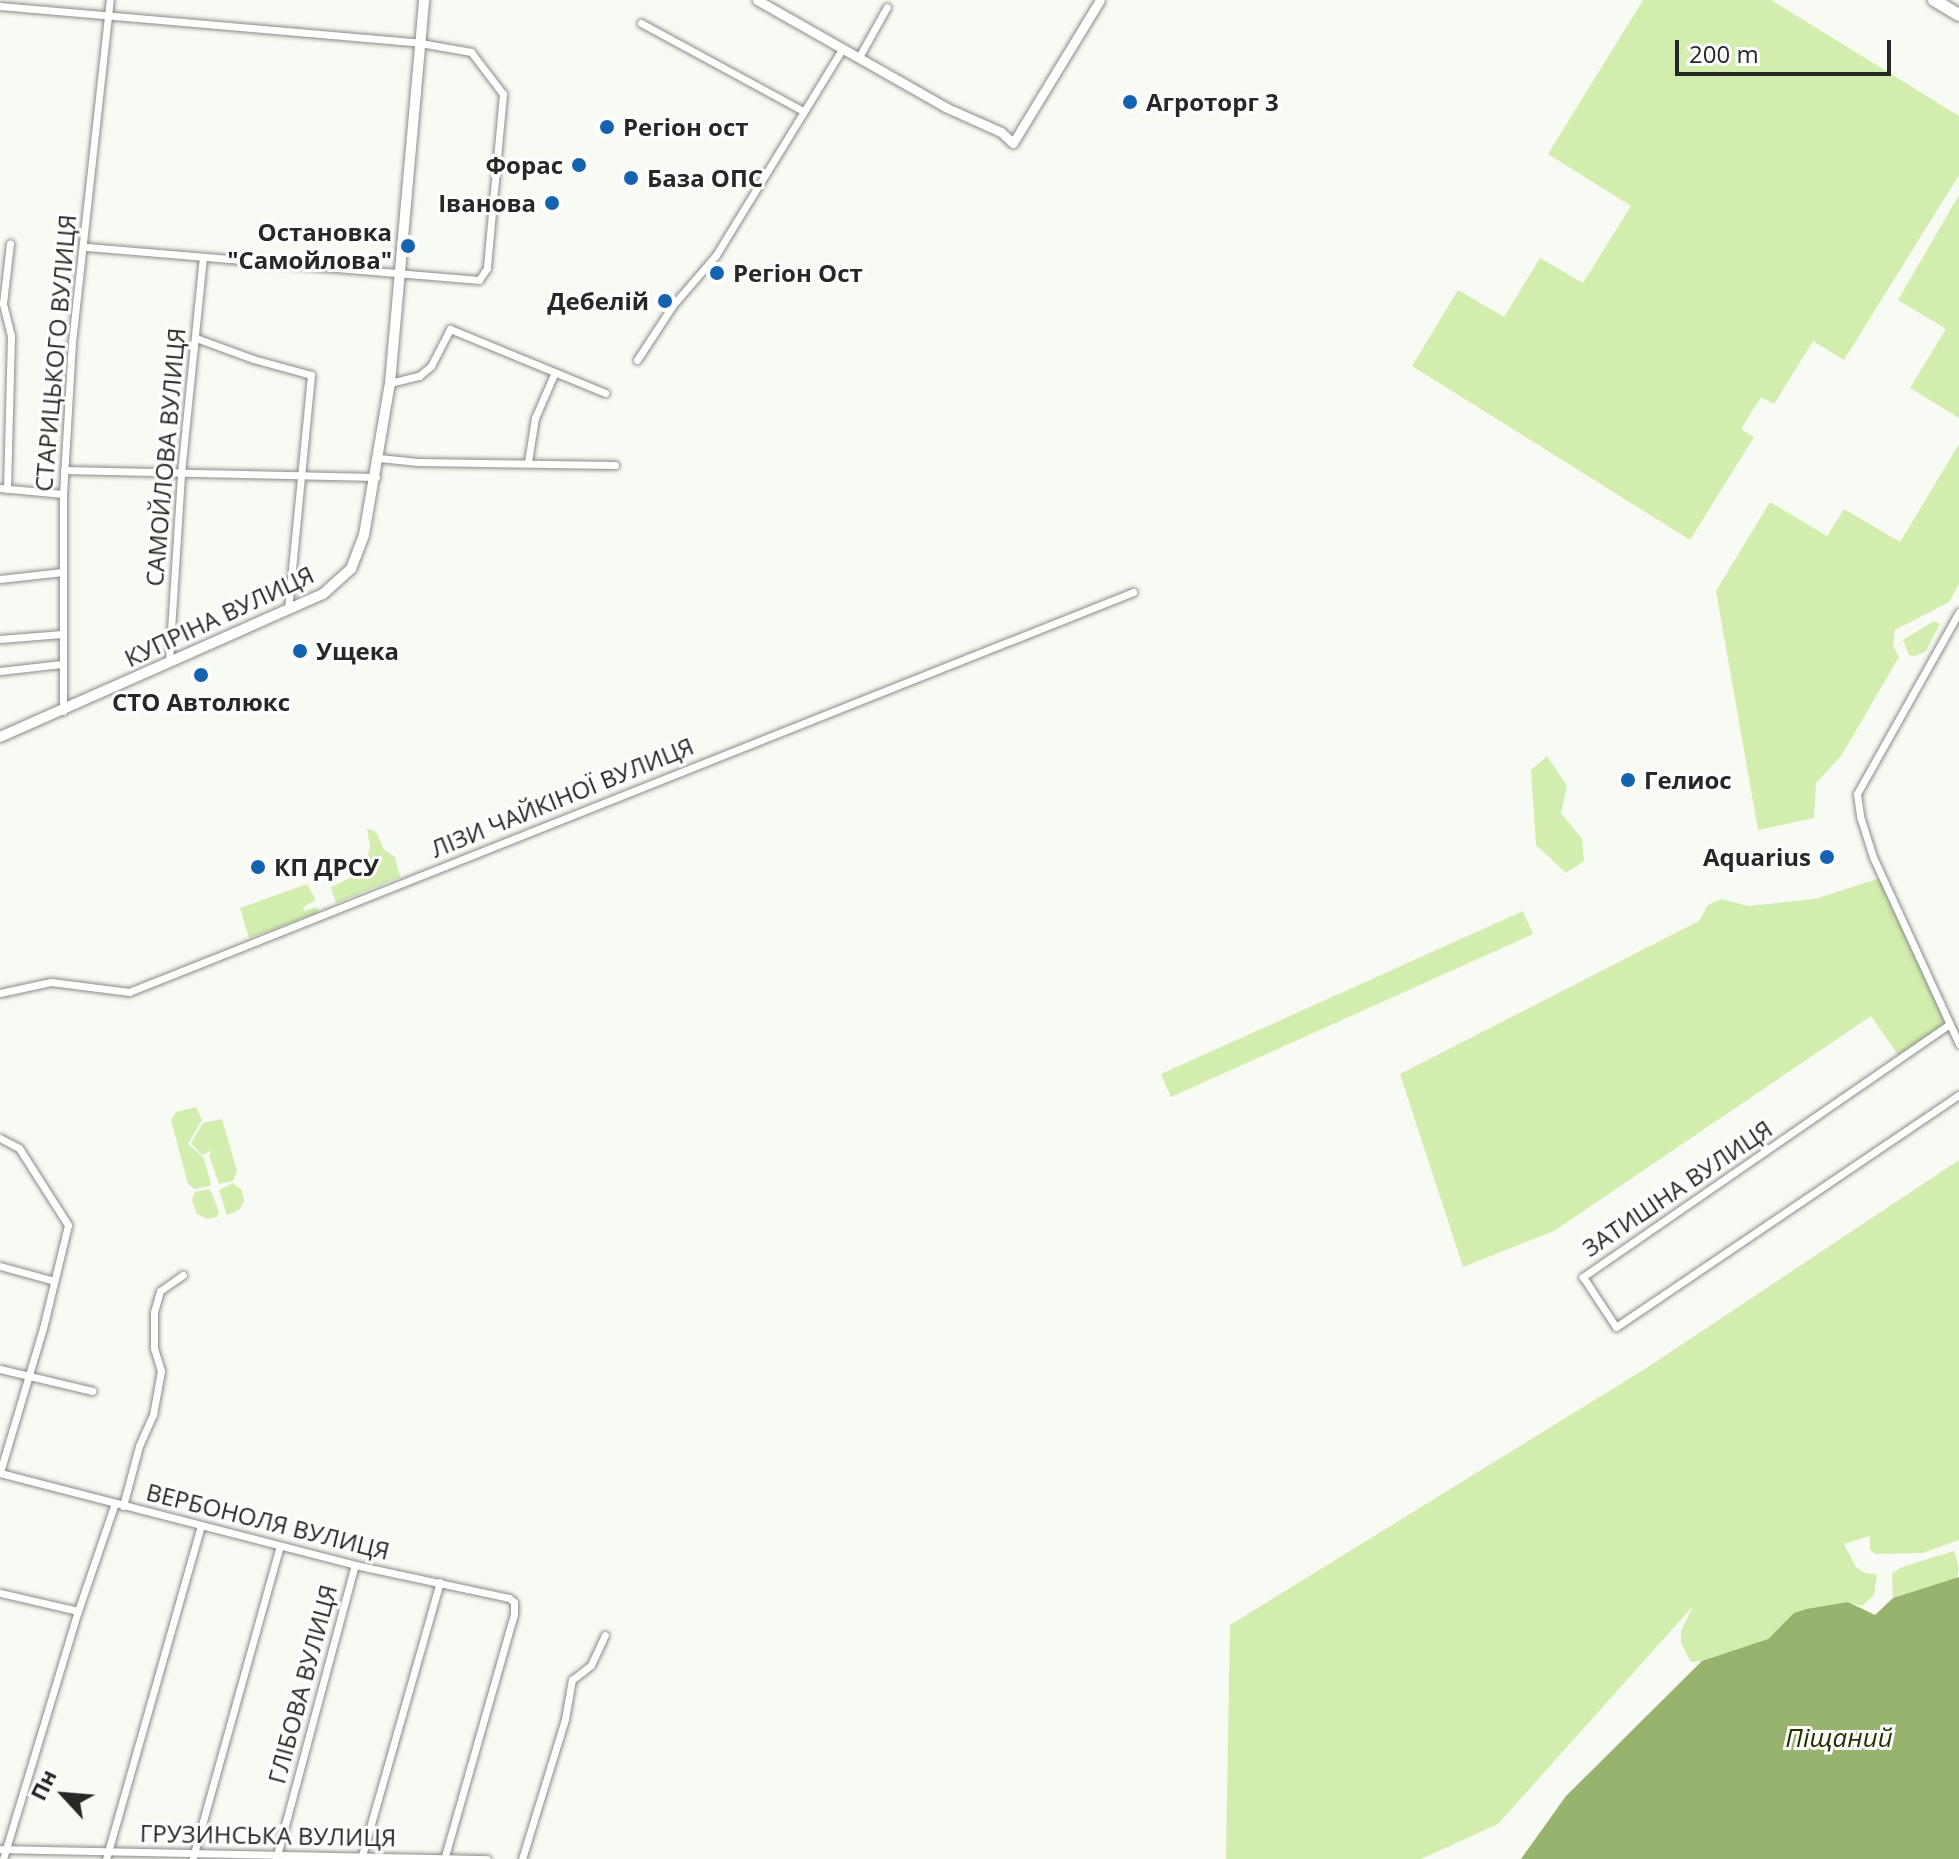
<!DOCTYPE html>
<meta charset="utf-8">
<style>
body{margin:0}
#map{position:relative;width:1959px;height:1859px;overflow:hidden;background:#f8fbf4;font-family:"Open Sans",sans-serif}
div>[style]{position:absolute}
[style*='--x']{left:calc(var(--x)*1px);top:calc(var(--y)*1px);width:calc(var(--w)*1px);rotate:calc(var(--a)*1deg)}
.green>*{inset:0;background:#d2edad}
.water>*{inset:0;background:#97b36e}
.roads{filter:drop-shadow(0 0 2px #898c86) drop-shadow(0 0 2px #898c86)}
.minor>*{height:7px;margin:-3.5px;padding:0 3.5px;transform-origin:3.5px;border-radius:3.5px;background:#fff}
.tertiary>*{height:9px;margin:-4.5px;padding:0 4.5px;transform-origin:4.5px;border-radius:4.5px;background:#fff}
.secondary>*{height:10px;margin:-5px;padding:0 5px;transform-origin:5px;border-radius:5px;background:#fff}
.primary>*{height:12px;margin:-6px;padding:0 6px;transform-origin:6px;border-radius:6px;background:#fff}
.dots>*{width:22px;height:22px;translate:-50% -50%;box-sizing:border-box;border:4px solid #fff;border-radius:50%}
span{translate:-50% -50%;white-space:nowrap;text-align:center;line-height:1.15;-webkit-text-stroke:6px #fff;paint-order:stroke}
.poi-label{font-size:24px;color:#272826;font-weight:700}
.left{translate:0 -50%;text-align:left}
.right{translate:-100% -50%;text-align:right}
.street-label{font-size:24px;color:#272826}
.water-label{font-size:26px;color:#213200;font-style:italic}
.north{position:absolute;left:24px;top:1755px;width:80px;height:80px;-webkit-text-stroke:6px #fff;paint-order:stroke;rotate:296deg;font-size:22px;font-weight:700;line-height:32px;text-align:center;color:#272826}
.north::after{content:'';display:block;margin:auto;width:28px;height:36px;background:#272826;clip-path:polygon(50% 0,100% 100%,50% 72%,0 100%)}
.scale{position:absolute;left:1675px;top:40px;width:216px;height:36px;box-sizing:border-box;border:4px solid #272826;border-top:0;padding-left:10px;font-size:24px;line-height:28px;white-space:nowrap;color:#272826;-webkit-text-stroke:6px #fff;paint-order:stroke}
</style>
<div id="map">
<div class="green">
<div style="clip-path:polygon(1643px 0,1771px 0,1959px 116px,1959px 175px,1844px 360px,1813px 341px,1774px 404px,1761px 397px,1741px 429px,1754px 437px,1690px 540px,1412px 366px,1458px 290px,1504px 317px,1540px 258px,1583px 283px,1631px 206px,1548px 154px)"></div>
<div style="clip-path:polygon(1959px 195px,1959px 418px,1910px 388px,1946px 329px,1898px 300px)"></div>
<div style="clip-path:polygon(1959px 444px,1959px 584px,1949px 602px,1895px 630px,1893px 646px,1899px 657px,1841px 756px,1816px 783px,1814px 818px,1758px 830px,1716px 591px,1770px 502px,1827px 536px,1844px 509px,1900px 542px)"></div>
<div style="clip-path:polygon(1934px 621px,1940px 624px,1926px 651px,1915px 656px,1909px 655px,1903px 640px)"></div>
<div style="clip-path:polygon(1547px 756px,1567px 786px,1561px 813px,1582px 839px,1584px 861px,1566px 873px,1536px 845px,1531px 770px)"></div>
<div style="clip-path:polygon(367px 828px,376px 832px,384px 850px,395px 857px,400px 877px,336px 903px,331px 887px,359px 874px,366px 864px,370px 847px)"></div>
<div style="clip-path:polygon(1883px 877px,1948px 1025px,1901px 1059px,1871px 1016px,1554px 1231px,1463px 1267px,1400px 1074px,1699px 921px,1708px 905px,1721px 899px,1748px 906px,1815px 899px)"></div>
<div style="clip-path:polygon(307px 884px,316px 900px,303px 907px,305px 911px,316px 907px,319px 912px,249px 938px,240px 908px)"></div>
<div style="clip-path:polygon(1523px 911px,1533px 934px,1171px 1097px,1161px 1074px)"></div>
<div style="clip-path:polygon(196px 1107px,202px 1120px,188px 1144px,203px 1157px,211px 1183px,210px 1186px,195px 1189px,188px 1184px,171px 1120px,176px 1112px)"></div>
<div style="clip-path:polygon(222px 1119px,237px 1171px,233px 1181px,219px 1184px,209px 1155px,213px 1150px,202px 1155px,191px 1143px,203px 1123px)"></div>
<div style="clip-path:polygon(1959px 1160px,1959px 1540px,1923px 1553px,1875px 1554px,1870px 1549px,1870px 1536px,1844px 1544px,1856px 1567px,1864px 1573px,1877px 1574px,1874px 1595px,1862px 1606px,1848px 1602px,1806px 1609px,1794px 1613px,1768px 1639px,1702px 1661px,1691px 1662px,1681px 1643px,1681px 1631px,1693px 1606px,1498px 1824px,1421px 1859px,1226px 1859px,1230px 1625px,1648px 1367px)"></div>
<div style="clip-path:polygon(233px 1183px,242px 1190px,244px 1201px,239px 1210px,227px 1215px,219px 1190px)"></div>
<div style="clip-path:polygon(210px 1189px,219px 1212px,217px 1217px,207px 1219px,197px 1214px,192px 1200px,195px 1192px)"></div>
<div style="clip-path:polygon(1954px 1551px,1959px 1568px,1957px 1578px,1893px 1598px,1892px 1574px,1902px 1567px)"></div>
</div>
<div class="water">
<div style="clip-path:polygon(1959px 1577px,1959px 1859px,1521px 1859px,1566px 1796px,1702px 1661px,1768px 1639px,1794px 1613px,1806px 1609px,1848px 1602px,1875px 1615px,1893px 1598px)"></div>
</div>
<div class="roads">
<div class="minor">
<div style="--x:0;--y:6;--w:422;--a:5"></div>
<div style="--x:420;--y:43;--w:52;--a:10"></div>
<div style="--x:471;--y:52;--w:53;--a:52.7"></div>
<div style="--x:503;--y:94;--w:175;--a:95.3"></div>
<div style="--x:487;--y:268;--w:14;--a:124"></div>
<div style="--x:479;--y:280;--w:396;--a:-175.2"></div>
<div style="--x:641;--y:23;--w:184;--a:28.5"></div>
<div style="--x:859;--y:57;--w:57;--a:-60.8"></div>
<div style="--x:196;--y:338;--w:61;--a:20.2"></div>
<div style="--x:253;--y:359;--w:60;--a:15.4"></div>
<div style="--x:311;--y:375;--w:236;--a:95.6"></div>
<div style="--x:637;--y:360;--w:66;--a:-56.8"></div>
<div style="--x:673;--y:305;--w:66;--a:-49.3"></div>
<div style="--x:716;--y:255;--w:243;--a:-58.5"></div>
<div style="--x:390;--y:383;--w:30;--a:-14"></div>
<div style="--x:419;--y:376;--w:16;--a:-40"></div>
<div style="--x:431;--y:366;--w:42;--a:-62.8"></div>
<div style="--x:450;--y:329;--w:168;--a:22.4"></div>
<div style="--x:379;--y:458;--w:39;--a:6"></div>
<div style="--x:418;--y:462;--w:197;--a:0.9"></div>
<div style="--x:528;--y:462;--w:45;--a:-81"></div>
<div style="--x:535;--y:418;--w:50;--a:-66.5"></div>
<div style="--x:64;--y:470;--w:312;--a:1.3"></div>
<div style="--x:0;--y:488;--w:63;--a:5.4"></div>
<div style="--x:7;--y:489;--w:153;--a:-88.5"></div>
<div style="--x:11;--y:336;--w:34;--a:-104"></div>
<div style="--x:3;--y:303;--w:60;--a:-83.3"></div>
<div style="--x:0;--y:579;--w:63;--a:-6.3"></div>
<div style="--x:1959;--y:612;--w:209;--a:119.3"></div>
<div style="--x:1857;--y:794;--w:22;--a:82"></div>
<div style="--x:1860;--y:816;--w:43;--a:72.4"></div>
<div style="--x:1873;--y:857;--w:206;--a:65.3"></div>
<div style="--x:0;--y:639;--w:62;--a:-4.6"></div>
<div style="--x:169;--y:661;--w:188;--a:-86.3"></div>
<div style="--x:181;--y:473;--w:217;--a:-84.2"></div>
<div style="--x:0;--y:671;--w:62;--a:-6.4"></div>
<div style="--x:63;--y:711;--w:217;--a:-90"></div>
<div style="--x:63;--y:494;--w:152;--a:-86.6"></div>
<div style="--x:72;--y:342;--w:344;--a:-83.7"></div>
<div style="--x:0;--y:993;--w:52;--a:-12.2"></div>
<div style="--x:51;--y:982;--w:79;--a:7.3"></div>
<div style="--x:129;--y:992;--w:1081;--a:-21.72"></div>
<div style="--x:1948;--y:1025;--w:444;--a:145.4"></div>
<div style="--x:1583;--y:1277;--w:60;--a:56.6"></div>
<div style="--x:1616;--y:1327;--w:414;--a:-34.1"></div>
<div style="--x:0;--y:1138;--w:21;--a:28"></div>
<div style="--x:19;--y:1148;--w:91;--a:57.5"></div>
<div style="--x:68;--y:1225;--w:106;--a:103.6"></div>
<div style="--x:43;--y:1328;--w:150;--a:106.6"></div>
<div style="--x:0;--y:1266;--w:56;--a:15.5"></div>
<div style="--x:0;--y:1369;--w:95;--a:13.4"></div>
<div style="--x:0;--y:1473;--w:367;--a:14.5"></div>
<div style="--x:355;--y:1565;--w:157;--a:12.1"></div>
<div style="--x:509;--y:1598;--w:6;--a:39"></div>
<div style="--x:514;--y:1602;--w:12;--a:90"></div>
<div style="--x:514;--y:1614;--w:255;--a:105.9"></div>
<div style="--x:123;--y:1506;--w:62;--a:-75.1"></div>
<div style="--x:139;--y:1446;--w:34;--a:-66"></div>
<div style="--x:153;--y:1415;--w:45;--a:-79.7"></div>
<div style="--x:161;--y:1371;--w:24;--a:-107"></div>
<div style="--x:154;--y:1348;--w:36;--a:-90"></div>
<div style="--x:154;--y:1312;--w:22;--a:-74"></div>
<div style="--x:160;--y:1291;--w:28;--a:-35"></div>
<div style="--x:0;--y:1593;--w:80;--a:13"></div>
<div style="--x:0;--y:1849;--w:487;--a:1.2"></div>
<div style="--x:193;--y:1857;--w:323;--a:-74.4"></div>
<div style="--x:3;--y:1859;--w:259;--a:-73.2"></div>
<div style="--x:78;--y:1611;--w:114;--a:-71.1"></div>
<div style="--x:106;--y:1859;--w:347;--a:-74.1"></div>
<div style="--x:276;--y:1859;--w:304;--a:-75"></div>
<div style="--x:361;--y:1859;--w:288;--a:-74.1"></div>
<div style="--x:522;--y:1859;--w:146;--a:-72.9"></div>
<div style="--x:565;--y:1719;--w:40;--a:-80"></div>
<div style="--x:572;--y:1680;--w:24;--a:-38"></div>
<div style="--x:591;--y:1665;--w:33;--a:-65"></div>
</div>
<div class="tertiary">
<div style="--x:757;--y:0;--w:216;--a:29.6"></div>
<div style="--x:945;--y:107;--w:61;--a:24.1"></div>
<div style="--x:1001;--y:132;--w:16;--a:43"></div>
<div style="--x:1013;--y:143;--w:167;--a:-58.7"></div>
</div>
<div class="secondary">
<div style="--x:0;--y:737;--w:353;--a:-23.9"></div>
<div style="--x:323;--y:594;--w:38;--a:-42"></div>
<div style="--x:351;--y:569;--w:36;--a:-69"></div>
<div style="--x:364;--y:535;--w:154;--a:-80.3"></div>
<div style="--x:390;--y:383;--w:385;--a:-84.9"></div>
</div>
<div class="primary">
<div style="--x:1934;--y:0;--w:29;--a:31"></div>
</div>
</div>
<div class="dots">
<div style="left:1130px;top:102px;background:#1562b1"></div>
<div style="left:607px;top:127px;background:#1562b1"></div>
<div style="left:579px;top:165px;background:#1562b1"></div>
<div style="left:631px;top:178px;background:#1562b1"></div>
<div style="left:552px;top:203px;background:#1562b1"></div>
<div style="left:408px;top:246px;background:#1562b1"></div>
<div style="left:717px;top:273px;background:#1562b1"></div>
<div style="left:665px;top:301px;background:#1562b1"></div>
<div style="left:300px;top:651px;background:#1562b1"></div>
<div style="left:201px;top:675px;background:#1562b1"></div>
<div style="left:1628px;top:780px;background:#1562b1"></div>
<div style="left:1827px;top:857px;background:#1562b1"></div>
<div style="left:258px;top:867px;background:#1562b1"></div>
</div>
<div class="poi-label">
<span class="left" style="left:1146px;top:102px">Агроторг 3</span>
<span class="left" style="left:623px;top:127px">Регіон ост</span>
<span class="right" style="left:563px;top:165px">Форас</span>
<span class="left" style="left:647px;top:178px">База ОПС</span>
<span class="right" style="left:536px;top:203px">Іванова</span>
<span class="right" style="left:392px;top:246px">Остановка<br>"Самойлова"</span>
<span class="left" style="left:733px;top:273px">Регіон Ост</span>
<span class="right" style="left:649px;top:301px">Дебелій</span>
<span class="left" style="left:316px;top:651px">Ущека</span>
<span style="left:201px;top:702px">СТО Автолюкс</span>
<span class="left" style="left:1644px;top:780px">Гелиос</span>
<span class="right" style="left:1811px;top:857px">Aquarius</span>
<span class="left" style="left:274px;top:867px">КП ДРСУ</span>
</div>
<div class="street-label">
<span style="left:55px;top:353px;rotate:-85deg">СТАРИЦЬКОГО ВУЛИЦЯ</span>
<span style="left:165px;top:457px;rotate:-85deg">САМОЙЛОВА ВУЛИЦЯ</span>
<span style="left:219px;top:616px;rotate:-25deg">КУПРІНА ВУЛИЦЯ</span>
<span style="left:562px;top:797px;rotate:-22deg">ЛІЗИ ЧАЙКІНОЇ ВУЛИЦЯ</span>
<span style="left:1677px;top:1188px;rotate:-34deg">ЗАТИШНА ВУЛИЦЯ</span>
<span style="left:268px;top:1521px;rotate:14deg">ВЕРБОНОЛЯ ВУЛИЦЯ</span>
<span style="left:302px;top:1684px;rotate:-75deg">ГЛІБОВА ВУЛИЦЯ</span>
<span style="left:268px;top:1835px;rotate:1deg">ГРУЗИНСЬКА ВУЛИЦЯ</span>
</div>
<div class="water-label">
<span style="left:1839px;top:1738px">Піщаний</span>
</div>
<div class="north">Пн</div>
<div class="scale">200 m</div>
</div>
